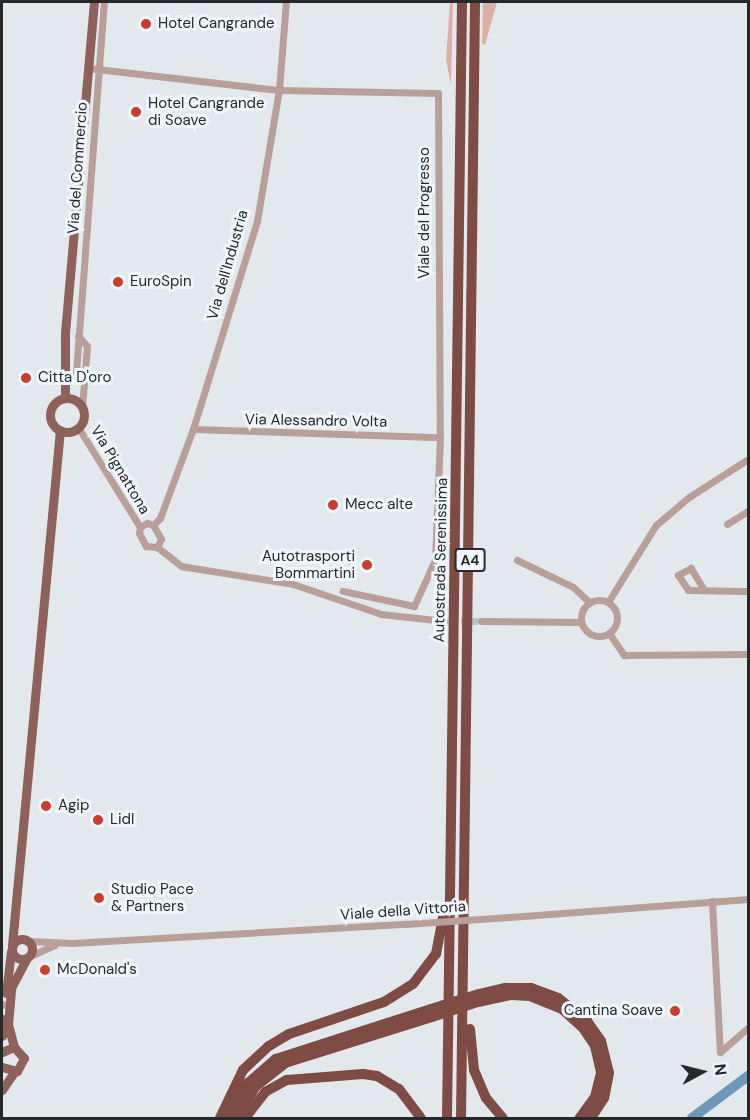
<!DOCTYPE html>
<style>
body{margin:0}
#map{position:relative;width:750px;height:1120px;overflow:hidden;background:#e3e8ed;font-family:"DM Sans",sans-serif}
div>[style]{position:absolute}
[style*='--x']{left:calc(var(--x)*1px);top:calc(var(--y)*1px);width:calc(var(--w)*1px);rotate:calc(var(--a)*1deg)}
.green>*{inset:0;background:#ddb0a7}
.river>*{height:10px;margin:-5px;padding:0 5px;transform-origin:5px;border-radius:5px;background:#6e97ba}
.minor-tunnel>*{height:7px;margin-top:-3.5px;transform-origin:0;background:repeating-linear-gradient(90deg,#bdc2c6 0 7px,transparent 0 10.5px)}
.minor>*{height:7px;margin:-3.5px;padding:0 3.5px;transform-origin:3.5px;border-radius:3.5px;background:#b99f9a}
.minor>.ring{margin:-3.5px;padding:0;box-sizing:content-box;background:none;border:7px solid #b99f9a;border-radius:50%}
.major>*{height:9px;margin:-4.5px;padding:0 4.5px;transform-origin:4.5px;border-radius:4.5px;background:#8e625a}
.major>.ring{margin:-4.5px;padding:0;box-sizing:content-box;background:none;border:9px solid #8e625a;border-radius:50%}
.highway>*{height:10px;margin:-5px;padding:0 5px;transform-origin:5px;border-radius:5px;background:#7e4c44}
.minor-bridge>*{height:7px;margin:-3.5px;padding:0 3.5px;transform-origin:3.5px;border-radius:3.5px;background:#b99f9a}
.highway-bridge>*{height:10px;margin:-5px;padding:0 5px;transform-origin:5px;border-radius:5px;background:#7e4c44}
.dots>*{width:16px;height:16px;translate:-50% -50%;box-sizing:border-box;border:3px solid #f0f6fb;border-radius:50%}
span{translate:-50% -50%;white-space:nowrap;text-align:center;line-height:1.15;-webkit-text-stroke:6px #f0f6fb;paint-order:stroke}
.shield-label span{padding:2px 4px;background:#f0f6fb;border:2px solid;border-radius:4px;-webkit-text-stroke-width:0}
.shield-label{font-size:14px;color:#26282a;font-weight:700}
.poi-label{font-size:15px;color:#26282a}
.left{translate:0 -50%;text-align:left}
.right{translate:-100% -50%;text-align:right}
.street-label{font-size:15px;color:#26282a}
.frame{position:absolute;inset:0;border:3px solid #26282a;pointer-events:none}
.north{position:absolute;left:672px;top:1042px;width:60px;height:60px;-webkit-text-stroke:4px #f0f6fb;paint-order:stroke;rotate:83deg;font-size:16px;font-weight:700;line-height:24px;text-align:center;color:#26282a}
.north::after{content:'';display:block;margin:auto;width:21px;height:27px;background:#26282a;clip-path:polygon(50% 0,100% 100%,50% 72%,0 100%)}
</style>
<div id="map">
<div class="green">
<div style="clip-path:polygon(450px 2px,453px 2px,451px 85px,446px 60px)"></div>
<div style="clip-path:polygon(483px 2px,497px 2px,485px 45px,482px 44px)"></div>
</div>
<div class="river">
<div style="--x:692;--y:1118;--w:70;--a:-36.9"></div>
</div>
<div class="minor-tunnel">
<div style="--x:450;--y:621;--w:31;--a:0"></div>
</div>
<div class="minor">
<div style="--x:88;--y:68;--w:192;--a:6.6"></div>
<div style="--x:279;--y:90;--w:159;--a:1.1"></div>
<div style="--x:438;--y:93;--w:344;--a:89.7"></div>
<div style="--x:440;--y:437;--w:123;--a:92.3"></div>
<div style="--x:435;--y:560;--w:51;--a:114.5"></div>
<div style="--x:414;--y:606;--w:73;--a:-168.1"></div>
<div style="--x:78;--y:336;--w:13;--a:48"></div>
<div style="--x:87;--y:346;--w:62;--a:94.6"></div>
<div style="--x:85;--y:378;--w:10;--a:-151"></div>
<div style="--x:76;--y:373;--w:372;--a:-85.7"></div>
<div style="--x:78;--y:427;--w:118;--a:58.2"></div>
<div style="--x:193;--y:429;--w:247;--a:1.9"></div>
<div style="--x:727;--y:524;--w:25;--a:-32"></div>
<div style="--x:153;--y:525;--w:10;--a:-45"></div>
<div style="--x:160;--y:518;--w:95;--a:-69.7"></div>
<div style="--x:193;--y:429;--w:218;--a:-72.9"></div>
<div style="--x:257;--y:221;--w:133;--a:-80.5"></div>
<div style="--x:279;--y:90;--w:88;--a:-85.5"></div>
<div style="--x:140;--y:527;--w:8;--a:-30"></div>
<div style="--x:147;--y:523;--w:6;--a:18"></div>
<div style="--x:153;--y:525;--w:16;--a:60"></div>
<div style="--x:161;--y:539;--w:9;--a:117"></div>
<div style="--x:140;--y:527;--w:6;--a:99"></div>
<div style="--x:139;--y:533;--w:15;--a:62"></div>
<div style="--x:146;--y:546;--w:11;--a:5"></div>
<div style="--x:157;--y:547;--w:31;--a:38"></div>
<div style="--x:181;--y:566;--w:113;--a:9.1"></div>
<div style="--x:293;--y:584;--w:93;--a:18.8"></div>
<div style="--x:381;--y:614;--w:64;--a:6.2"></div>
<div style="--x:517;--y:560;--w:62;--a:25.7"></div>
<div style="--x:573;--y:587;--w:22;--a:43"></div>
<div style="--x:704;--y:590;--w:26;--a:-121"></div>
<div style="--x:691;--y:568;--w:15;--a:152"></div>
<div style="--x:678;--y:575;--w:18;--a:56"></div>
<div style="--x:688;--y:590;--w:55;--a:1"></div>
<div style="--x:743;--y:591;--w:5;--a:0"></div>
<div class="ring" style="left:581px;top:600px;width:29px;height:29px"></div>
<div style="--x:608;--y:602;--w:91;--a:-58.1"></div>
<div style="--x:656;--y:525;--w:43;--a:-40.3"></div>
<div style="--x:689;--y:497;--w:70;--a:-32.8"></div>
<div style="--x:481;--y:621;--w:100;--a:0.6"></div>
<div style="--x:609;--y:633;--w:27;--a:56"></div>
<div style="--x:624;--y:655;--w:124;--a:-0.5"></div>
<div style="--x:712;--y:901;--w:151;--a:87"></div>
<div style="--x:510;--y:917;--w:239;--a:-4.3"></div>
<div style="--x:29;--y:941;--w:43;--a:2.7"></div>
<div style="--x:72;--y:943;--w:335;--a:-3.3"></div>
<div style="--x:30;--y:956;--w:27;--a:-24"></div>
<div style="--x:2;--y:1004;--w:3;--a:18"></div>
<div style="--x:720;--y:1052;--w:37;--a:-41"></div>
</div>
<div class="major">
<div class="ring" style="left:50px;top:398px;width:25px;height:25px"></div>
<div style="--x:65;--y:398;--w:65;--a:-90"></div>
<div style="--x:65;--y:333;--w:332;--a:-85"></div>
<div class="ring" style="left:12px;top:939px;width:11px;height:11px"></div>
<div style="--x:12;--y:945;--w:517;--a:-84.68"></div>
<div style="--x:6;--y:993;--w:42;--a:-83.2"></div>
<div style="--x:2;--y:1036;--w:17;--a:-87"></div>
<div style="--x:14;--y:1047;--w:23;--a:-105"></div>
<div style="--x:8;--y:1025;--w:37;--a:-85"></div>
<div style="--x:11;--y:988;--w:34;--a:-62"></div>
<div style="--x:2;--y:1052;--w:13;--a:-23"></div>
<div style="--x:14;--y:1047;--w:15;--a:48"></div>
<div style="--x:24;--y:1058;--w:15;--a:118"></div>
<div style="--x:17;--y:1071;--w:16;--a:-165"></div>
<div style="--x:2;--y:1090;--w:22;--a:-56"></div>
</div>
<div class="highway">
<div style="--x:479;--y:994;--w:28;--a:-13"></div>
<div style="--x:506;--y:988;--w:25;--a:0"></div>
<div style="--x:531;--y:988;--w:29;--a:20"></div>
<div style="--x:558;--y:998;--w:37;--a:38"></div>
<div style="--x:587;--y:1021;--w:24;--a:55"></div>
<div style="--x:601;--y:1041;--w:33;--a:76"></div>
<div style="--x:609;--y:1073;--w:25;--a:101"></div>
<div style="--x:604;--y:1098;--w:24;--a:123"></div>
<div style="--x:478;--y:1002;--w:34;--a:-12"></div>
<div style="--x:511;--y:995;--w:19;--a:3"></div>
<div style="--x:530;--y:996;--w:35;--a:22"></div>
<div style="--x:562;--y:1009;--w:28;--a:42"></div>
<div style="--x:583;--y:1028;--w:22;--a:56"></div>
<div style="--x:595;--y:1046;--w:28;--a:77"></div>
<div style="--x:601;--y:1073;--w:25;--a:104"></div>
<div style="--x:595;--y:1097;--w:26;--a:126"></div>
<div style="--x:470;--y:1029;--w:41;--a:84.4"></div>
<div style="--x:474;--y:1070;--w:30;--a:67"></div>
<div style="--x:486;--y:1098;--w:26;--a:50"></div>
<div style="--x:220;--y:1118;--w:53;--a:-64.4"></div>
<div style="--x:243;--y:1070;--w:35;--a:-43"></div>
<div style="--x:269;--y:1046;--w:23;--a:-31"></div>
<div style="--x:289;--y:1034;--w:100;--a:-18.6"></div>
<div style="--x:384;--y:1002;--w:34;--a:-32"></div>
<div style="--x:413;--y:984;--w:38;--a:-53"></div>
<div style="--x:436;--y:954;--w:43;--a:-79.2"></div>
<div style="--x:229;--y:1118;--w:40;--a:-62"></div>
<div style="--x:248;--y:1083;--w:37;--a:-41"></div>
<div style="--x:276;--y:1059;--w:163;--a:-17.9"></div>
<div style="--x:236;--y:1118;--w:38;--a:-58"></div>
<div style="--x:256;--y:1086;--w:37;--a:-38"></div>
<div style="--x:285;--y:1063;--w:154;--a:-17.4"></div>
<div style="--x:245;--y:1118;--w:33;--a:-52"></div>
<div style="--x:265;--y:1092;--w:25;--a:-29"></div>
<div style="--x:287;--y:1080;--w:76;--a:-4.5"></div>
<div style="--x:363;--y:1074;--w:14;--a:8"></div>
<div style="--x:377;--y:1076;--w:26;--a:31"></div>
<div style="--x:399;--y:1089;--w:36;--a:53"></div>
<div style="--x:447;--y:1118;--w:1116;--a:-89.23"></div>
<div style="--x:461;--y:1118;--w:1116;--a:-89.28"></div>
</div>
<div class="minor-bridge">
<div style="--x:406;--y:924;--w:104;--a:-3.9"></div>
</div>
<div class="highway-bridge">
<div style="--x:431;--y:1009;--w:50;--a:-17.4"></div>
<div style="--x:432;--y:1017;--w:48;--a:-18.1"></div>
</div>
<div class="dots">
<div style="left:146px;top:24px;background:#c93d2b"></div>
<div style="left:136px;top:112px;background:#c93d2b"></div>
<div style="left:118px;top:282px;background:#c93d2b"></div>
<div style="left:26px;top:378px;background:#c93d2b"></div>
<div style="left:333px;top:505px;background:#c93d2b"></div>
<div style="left:367px;top:565px;background:#c93d2b"></div>
<div style="left:46px;top:806px;background:#c93d2b"></div>
<div style="left:98px;top:820px;background:#c93d2b"></div>
<div style="left:99px;top:898px;background:#c93d2b"></div>
<div style="left:45px;top:970px;background:#c93d2b"></div>
<div style="left:675px;top:1011px;background:#c93d2b"></div>
</div>
<div class="shield-label">
<span style="left:470px;top:560px">A4</span>
</div>
<div class="poi-label">
<span class="left" style="left:158px;top:24px">Hotel Cangrande</span>
<span class="left" style="left:148px;top:112px">Hotel Cangrande<br>di Soave</span>
<span class="left" style="left:130px;top:282px">EuroSpin</span>
<span class="left" style="left:38px;top:378px">Citta D'oro</span>
<span class="left" style="left:345px;top:505px">Mecc alte</span>
<span class="right" style="left:355px;top:565px">Autotrasporti<br>Bommartini</span>
<span class="left" style="left:58px;top:806px">Agip</span>
<span class="left" style="left:110px;top:820px">Lidl</span>
<span class="left" style="left:111px;top:898px">Studio Pace<br>&amp; Partners</span>
<span class="left" style="left:57px;top:970px">McDonald's</span>
<span class="right" style="left:663px;top:1011px">Cantina Soave</span>
</div>
<div class="street-label">
<span style="left:78px;top:168px;rotate:-86deg">Via del Commercio</span>
<span style="left:425px;top:213px;rotate:-90deg">Viale del Progresso</span>
<span style="left:228px;top:265px;rotate:-74deg">Via dell'Industria</span>
<span style="left:316px;top:421px;rotate:1deg">Via Alessandro Volta</span>
<span style="left:120px;top:470px;rotate:59deg">Via Pignattona</span>
<span style="left:441px;top:560px;rotate:-89deg">Autostrada Serenissima</span>
<span style="left:403px;top:911px;rotate:-4deg">Viale della Vittoria</span>
</div>
<div class="frame"></div>
<div class="north">N</div>
</div>
